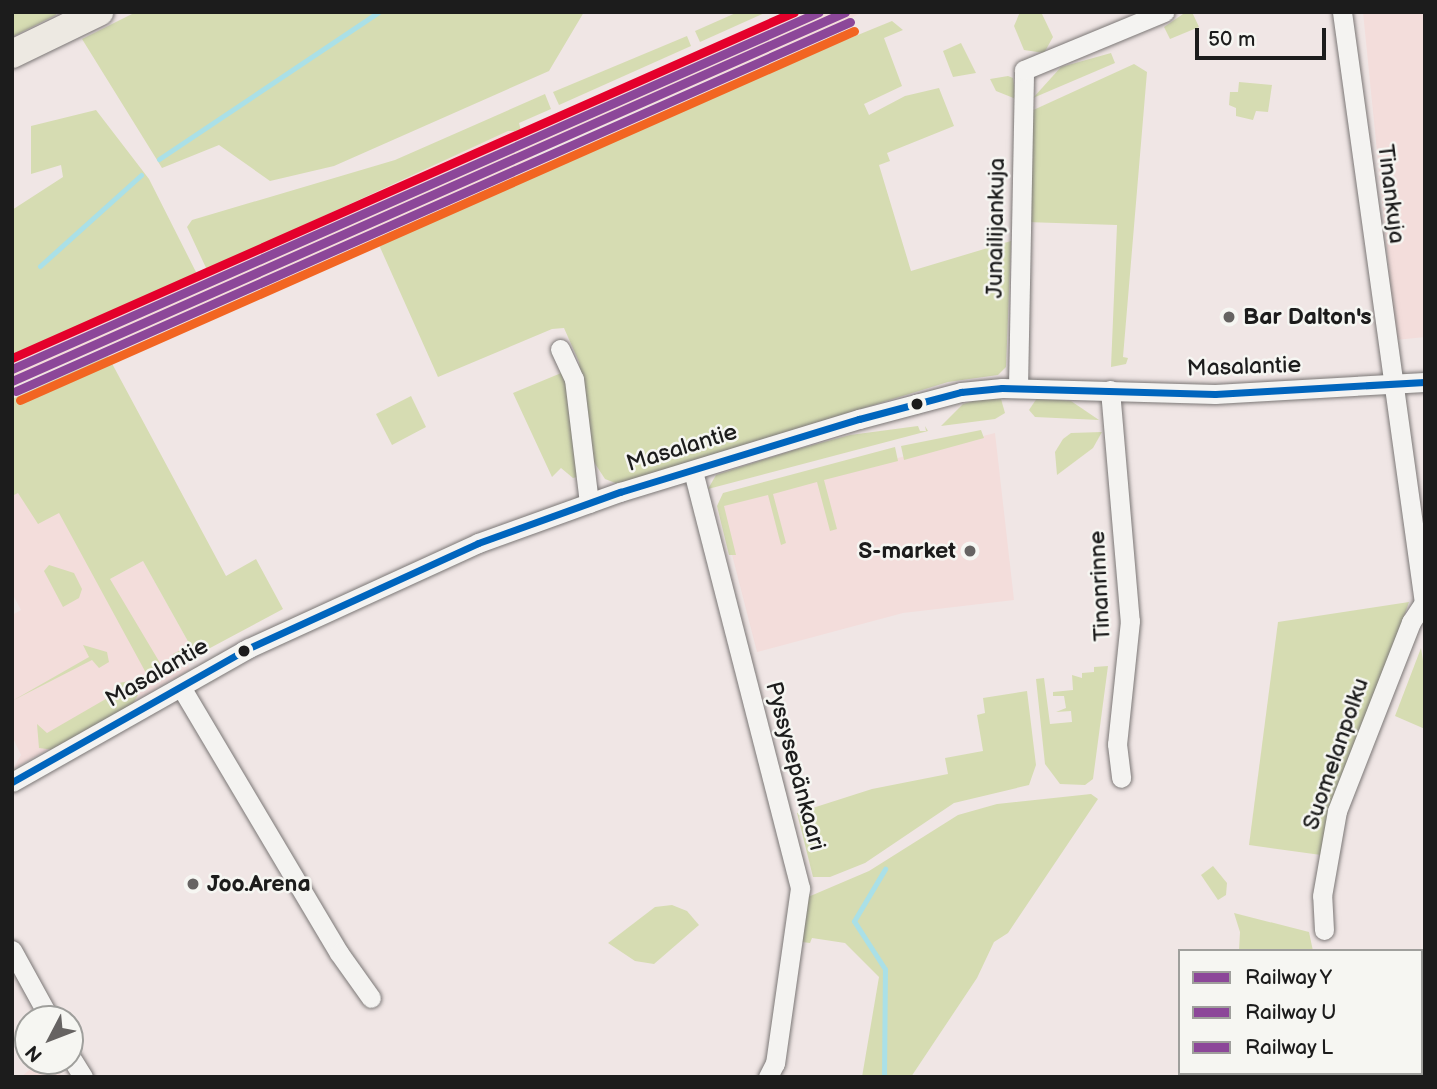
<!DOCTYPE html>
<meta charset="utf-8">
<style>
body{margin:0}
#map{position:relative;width:1437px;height:1089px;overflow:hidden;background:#f0e6e5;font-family:"Balsamiq Sans",sans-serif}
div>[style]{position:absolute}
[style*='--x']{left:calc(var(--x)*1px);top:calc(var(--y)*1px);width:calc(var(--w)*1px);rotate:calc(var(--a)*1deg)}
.built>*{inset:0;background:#f3dddb}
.green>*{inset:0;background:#d6dcb2}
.stream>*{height:5px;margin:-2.5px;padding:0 2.5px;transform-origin:2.5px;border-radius:2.5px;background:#aae0e7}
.roads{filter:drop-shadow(0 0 2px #7b7776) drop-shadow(0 0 2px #7b7776)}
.minor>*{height:19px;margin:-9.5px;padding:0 9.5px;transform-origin:9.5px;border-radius:9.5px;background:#f4f3f1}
.highway>*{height:28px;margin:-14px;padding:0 14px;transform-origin:14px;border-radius:14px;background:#ede9e2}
.bus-1>*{height:7px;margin:-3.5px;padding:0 3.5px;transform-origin:3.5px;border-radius:3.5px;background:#0065bd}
.rail-1>*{height:9px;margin:-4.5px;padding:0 4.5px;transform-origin:4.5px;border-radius:4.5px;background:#8c4799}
.rail-2>*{height:9px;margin:-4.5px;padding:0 4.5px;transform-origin:4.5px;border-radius:4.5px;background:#8c4799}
.rail-3>*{height:9px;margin:-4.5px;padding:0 4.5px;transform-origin:4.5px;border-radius:4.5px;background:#8c4799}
.rail-4>*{height:9px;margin:-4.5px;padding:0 4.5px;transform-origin:4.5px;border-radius:4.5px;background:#f26522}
.rail-5>*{height:9px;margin:-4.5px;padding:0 4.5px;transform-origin:4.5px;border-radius:4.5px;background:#e4002b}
.dots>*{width:19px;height:19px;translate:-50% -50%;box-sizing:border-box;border:4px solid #f6f6f2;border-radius:50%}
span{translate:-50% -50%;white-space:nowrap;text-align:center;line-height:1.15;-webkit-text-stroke:5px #f6f6f2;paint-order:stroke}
.street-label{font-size:23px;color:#1c1c1c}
.poi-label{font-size:23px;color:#1c1c1c;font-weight:700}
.left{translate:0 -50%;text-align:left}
.right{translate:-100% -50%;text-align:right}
.frame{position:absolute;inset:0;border:14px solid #1c1c1c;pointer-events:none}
.legend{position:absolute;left:1178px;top:949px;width:245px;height:126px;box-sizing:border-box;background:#f6f6f2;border:2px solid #9f9f9c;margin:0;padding:9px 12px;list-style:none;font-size:21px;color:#1c1c1c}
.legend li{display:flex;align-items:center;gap:14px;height:35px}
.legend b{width:35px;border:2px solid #9f9f9c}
.north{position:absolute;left:14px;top:1005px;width:70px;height:70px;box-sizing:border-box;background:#f6f6f2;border:2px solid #9f9f9c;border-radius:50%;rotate:228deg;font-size:19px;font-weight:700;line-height:28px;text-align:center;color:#1c1c1c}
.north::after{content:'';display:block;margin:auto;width:24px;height:32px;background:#666362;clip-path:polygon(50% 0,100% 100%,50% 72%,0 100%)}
.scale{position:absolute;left:1195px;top:28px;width:131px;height:32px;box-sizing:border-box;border:4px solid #1c1c1c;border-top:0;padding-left:9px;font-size:21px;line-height:24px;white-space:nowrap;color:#1c1c1c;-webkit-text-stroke:5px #f6f6f2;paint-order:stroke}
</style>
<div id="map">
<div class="built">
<div style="clip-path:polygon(804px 12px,864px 12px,533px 156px,534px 160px,517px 169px,12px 387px,12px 358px,508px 131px,521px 131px,524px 135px)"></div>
<div style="clip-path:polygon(1363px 12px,1425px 12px,1425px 337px,1396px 340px)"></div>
<div style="clip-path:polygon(995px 433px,1014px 600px,903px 613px,757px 652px,719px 504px)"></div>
<div style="clip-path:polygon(18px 492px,59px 512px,101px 584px,143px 561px,190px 645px,186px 661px,190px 670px,13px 769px,21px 755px,12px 736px,12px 615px,21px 610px,12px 593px,12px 496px)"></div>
<div style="clip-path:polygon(40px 1061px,52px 1061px,62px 1077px,21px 1077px)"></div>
</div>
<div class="green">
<div style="clip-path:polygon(12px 12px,55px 12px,56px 15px,12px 37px)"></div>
<div style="clip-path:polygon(136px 12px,584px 12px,549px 71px,334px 166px,270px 181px,219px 145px,162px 168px,82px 39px)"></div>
<div style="clip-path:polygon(738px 12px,767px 12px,700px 42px,695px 31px)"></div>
<div style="clip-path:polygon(1020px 12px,1042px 14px,1053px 37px,1044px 53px,1024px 50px,1014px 26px)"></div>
<div style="clip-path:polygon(1186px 12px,1192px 12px,1199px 27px,1170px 39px,1164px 27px)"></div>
<div style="clip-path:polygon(892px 21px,903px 30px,884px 38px,902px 86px,864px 104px,869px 115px,905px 96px,939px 88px,954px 126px,887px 153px,890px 161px,879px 165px,911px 271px,1011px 241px,1006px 367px,998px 375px,948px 382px,618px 484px,605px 479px,592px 459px,579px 362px,564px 328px,552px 329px,438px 377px,379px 245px,842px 32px,848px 39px)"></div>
<div style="clip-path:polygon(687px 36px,691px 46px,559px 105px,553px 92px)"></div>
<div style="clip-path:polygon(961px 43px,976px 73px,953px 77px,943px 51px)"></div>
<div style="clip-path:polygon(1111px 53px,1115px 63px,1033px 98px,1061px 67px)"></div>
<div style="clip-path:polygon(1134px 64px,1147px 72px,1123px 357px,1128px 358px,1126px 364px,1111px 367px,1117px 225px,1026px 222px,1029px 112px)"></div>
<div style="clip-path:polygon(1008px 76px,1013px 78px,1016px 99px,996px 91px,990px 79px)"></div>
<div style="clip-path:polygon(1239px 82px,1272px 85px,1268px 112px,1256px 111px,1253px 120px,1236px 116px,1236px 108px,1229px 105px,1230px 92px,1238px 92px)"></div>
<div style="clip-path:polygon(545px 94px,551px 109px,519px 123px,521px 131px,508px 131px,207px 270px,187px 227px,192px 220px,395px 160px)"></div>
<div style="clip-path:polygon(96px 110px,149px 179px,197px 274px,12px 358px,12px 210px,63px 177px,61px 165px,31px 174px,31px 126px)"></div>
<div style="clip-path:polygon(108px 356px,226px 576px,256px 559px,283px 609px,182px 663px,173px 654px,190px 645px,143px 561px,110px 579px,166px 673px,160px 678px,146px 673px,59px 513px,38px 524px,18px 493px,12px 496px,12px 399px)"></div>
<div style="clip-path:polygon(566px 371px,577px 477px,573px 478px,561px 468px,552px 477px,513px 393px)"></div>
<div style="clip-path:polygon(411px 396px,426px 427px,392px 445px,376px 414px)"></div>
<div style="clip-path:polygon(1037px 398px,1071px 401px,1099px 420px,1035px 417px,1029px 410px)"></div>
<div style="clip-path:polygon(981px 399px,1001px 399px,1005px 413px,995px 419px,941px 426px,963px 404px)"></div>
<div style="clip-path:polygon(918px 426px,920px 431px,926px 431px,925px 426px,928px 431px,708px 489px,716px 475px,794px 450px,850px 435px)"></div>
<div style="clip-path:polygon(981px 430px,984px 438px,904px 460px,901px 446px)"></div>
<div style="clip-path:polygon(1102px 432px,1093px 448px,1057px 475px,1055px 452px,1063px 439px,1071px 433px)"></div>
<div style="clip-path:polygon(895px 447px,898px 461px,824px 480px,837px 529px,830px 531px,817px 482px,773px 494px,786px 543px,781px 545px,768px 495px,724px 506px,736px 555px,729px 555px,717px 506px,723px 493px)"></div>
<div style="clip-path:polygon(49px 565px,74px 573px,82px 589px,79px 598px,63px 607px,44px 571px)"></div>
<div style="clip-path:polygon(1409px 602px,1321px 855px,1249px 845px,1278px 622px)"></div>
<div style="clip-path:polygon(83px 645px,107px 652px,109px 662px,99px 668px,92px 660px,12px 701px,89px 657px)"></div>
<div style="clip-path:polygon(1421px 648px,1425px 674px,1425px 729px,1395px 716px)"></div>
<div style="clip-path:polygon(1108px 666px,1093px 779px,1085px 785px,1060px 784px,1045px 764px,1036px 679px,1044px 678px,1050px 724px,1072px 722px,1071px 711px,1056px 712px,1066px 708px,1064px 696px,1053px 696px,1053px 692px,1073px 690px,1072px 675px,1082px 678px,1082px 673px,1094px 672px,1094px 667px)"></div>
<div style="clip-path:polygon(129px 681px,138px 695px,133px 704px,54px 750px,39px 748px,37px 724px,47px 733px,123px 689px,119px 683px)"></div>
<div style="clip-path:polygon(1027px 691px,1036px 765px,1029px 785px,954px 803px,865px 863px,830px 877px,813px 877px,797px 813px,872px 789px,948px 774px,945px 758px,983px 751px,977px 715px,985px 713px,983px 698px)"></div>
<div style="clip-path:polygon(1091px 794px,1098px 799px,1008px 933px,994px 942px,977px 978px,911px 1077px,862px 1077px,879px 977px,845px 943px,812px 938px,810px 943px,802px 942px,808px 897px,869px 871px,958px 815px,997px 804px)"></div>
<div style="clip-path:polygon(1213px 866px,1227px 883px,1226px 895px,1218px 900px,1201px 875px)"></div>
<div style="clip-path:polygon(672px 905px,687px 911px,699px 925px,654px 964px,635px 961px,608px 943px,655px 907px)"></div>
<div style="clip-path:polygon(1234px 913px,1309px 932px,1313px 951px,1239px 951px,1240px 932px)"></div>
<div style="clip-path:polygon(1201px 1073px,1344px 1073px,1344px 1077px,1199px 1077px)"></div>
</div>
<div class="stream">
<div style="--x:159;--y:159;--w:265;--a:-33.8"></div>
<div style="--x:40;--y:266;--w:136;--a:-42"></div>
<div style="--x:884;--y:1077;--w:108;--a:-89.5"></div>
<div style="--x:885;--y:969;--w:57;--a:-122.9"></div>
<div style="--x:854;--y:921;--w:61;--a:-59.2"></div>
</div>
<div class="roads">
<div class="minor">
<div style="--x:560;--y:349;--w:33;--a:65"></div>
<div style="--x:574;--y:379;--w:125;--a:83.1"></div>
<div style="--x:1018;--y:387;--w:317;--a:-88.9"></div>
<div style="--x:1024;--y:70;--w:152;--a:-22.5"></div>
<div style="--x:1110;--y:390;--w:232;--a:85.1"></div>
<div style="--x:1130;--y:621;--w:124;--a:96"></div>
<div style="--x:1117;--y:744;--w:34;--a:83"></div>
<div style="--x:693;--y:471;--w:431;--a:75.6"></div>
<div style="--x:800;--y:888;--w:177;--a:98.1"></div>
<div style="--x:775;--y:1063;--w:16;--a:117"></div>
<div style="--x:181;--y:687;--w:309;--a:59.3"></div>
<div style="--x:339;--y:953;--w:55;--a:54.6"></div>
<div style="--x:12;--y:782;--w:272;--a:-29.5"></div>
<div style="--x:249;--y:648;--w:252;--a:-24.6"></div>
<div style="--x:478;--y:543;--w:151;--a:-19.8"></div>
<div style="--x:620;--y:492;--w:250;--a:-17"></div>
<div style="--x:859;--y:419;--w:106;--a:-14.8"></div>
<div style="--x:961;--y:392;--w:41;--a:-5.6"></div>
<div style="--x:1002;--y:388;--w:213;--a:1.6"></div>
<div style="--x:1215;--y:394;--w:210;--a:-3.3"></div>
<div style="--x:1324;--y:930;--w:34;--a:-93"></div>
<div style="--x:1322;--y:896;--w:86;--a:-80"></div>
<div style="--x:1337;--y:811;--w:203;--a:-68.6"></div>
<div style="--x:1411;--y:622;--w:23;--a:-56"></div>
<div style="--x:1424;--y:603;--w:597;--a:-97.9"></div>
<div style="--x:12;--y:950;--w:79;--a:61.2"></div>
<div style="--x:70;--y:1056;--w:25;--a:58"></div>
</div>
<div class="highway">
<div style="--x:12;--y:54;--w:97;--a:-25.8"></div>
</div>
</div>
<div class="bus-1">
<div style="--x:12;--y:782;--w:272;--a:-29.5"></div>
<div style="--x:249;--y:648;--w:252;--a:-24.6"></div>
<div style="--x:478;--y:543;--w:151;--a:-19.8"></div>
<div style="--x:620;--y:492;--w:250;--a:-17"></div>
<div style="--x:859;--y:419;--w:106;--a:-14.8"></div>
<div style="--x:961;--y:392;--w:41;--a:-5.6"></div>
<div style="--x:1002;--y:388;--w:213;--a:1.6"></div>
<div style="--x:1215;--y:394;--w:210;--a:-3.3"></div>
</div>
<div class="rail-1">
<div style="--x:12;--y:381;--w:911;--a:-23.89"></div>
</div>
<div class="rail-2">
<div style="--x:16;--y:391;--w:912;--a:-23.87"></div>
</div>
<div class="rail-3">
<div style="--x:12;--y:369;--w:882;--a:-23.86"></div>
</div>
<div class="rail-4">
<div style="--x:20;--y:400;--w:912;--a:-23.87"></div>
</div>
<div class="rail-5">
<div style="--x:12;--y:358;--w:855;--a:-23.87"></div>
</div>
<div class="dots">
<div style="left:1229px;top:317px;background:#666362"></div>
<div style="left:917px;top:404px;background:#1c1c1c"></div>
<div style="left:970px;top:551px;background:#666362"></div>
<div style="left:244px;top:651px;background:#1c1c1c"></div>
<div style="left:193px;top:884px;background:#666362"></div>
</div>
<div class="street-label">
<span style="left:1391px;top:194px;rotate:83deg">Tinankuja</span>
<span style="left:996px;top:228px;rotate:-89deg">Junailijankuja</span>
<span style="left:1244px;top:367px;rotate:-2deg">Masalantie</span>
<span style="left:682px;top:448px;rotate:-17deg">Masalantie</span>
<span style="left:1100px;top:586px;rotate:-93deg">Tinanrinne</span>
<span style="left:157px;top:673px;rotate:-30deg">Masalantie</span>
<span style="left:1336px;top:754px;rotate:-71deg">Suomelanpolku</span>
<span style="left:795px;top:766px;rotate:75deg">Pyssysepänkaari</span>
</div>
<div class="poi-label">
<span class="left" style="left:1243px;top:317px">Bar Dalton's</span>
<span class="right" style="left:956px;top:551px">S-market</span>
<span class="left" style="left:207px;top:884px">Joo.Arena</span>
</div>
<div class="frame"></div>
<ul class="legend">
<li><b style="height:9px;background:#8c4799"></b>Railway Y</li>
<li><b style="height:9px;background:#8c4799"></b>Railway U</li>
<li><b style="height:9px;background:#8c4799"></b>Railway L</li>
</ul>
<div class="north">N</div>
<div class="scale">50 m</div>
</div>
